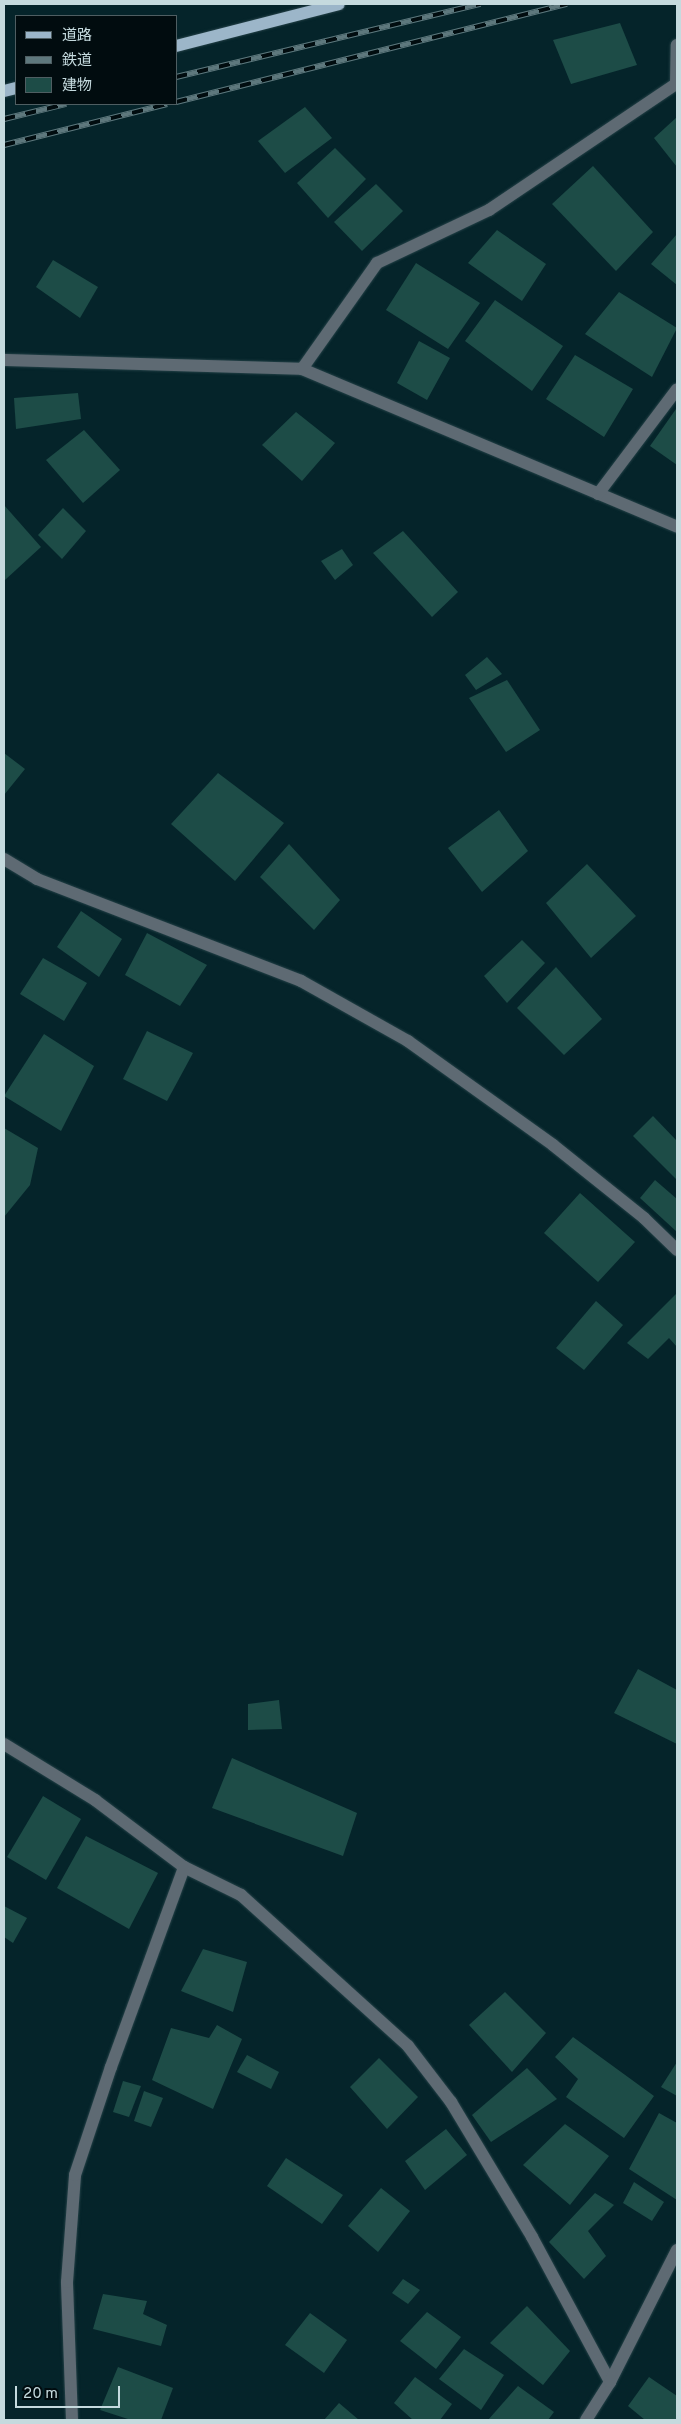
<!DOCTYPE html>
<meta charset="utf-8">
<style>
body{margin:0}
#map{position:relative;width:681px;height:2424px;overflow:hidden;background:#05242a;font-family:Overpass,"Noto Sans JP",sans-serif}
div>[style]{position:absolute}
[style*='--x']{left:calc(var(--x)*1px);top:calc(var(--y)*1px);width:calc(var(--w)*1px);rotate:calc(var(--a)*1deg)}
.building>*{inset:0;background:#1d4c47}
.roads{filter:drop-shadow(0 0 1px #244147) drop-shadow(0 0 1px #244147)}
.minor>*{height:12px;margin:-6px;padding:0 6px;transform-origin:6px;border-radius:6px;background:#5e6a73}
.major>*{height:12px;margin:-6px;padding:0 6px;transform-origin:6px;border-radius:6px;background:#9cb6c9}
.rail>*{height:5.5px;margin-top:-2.75px;transform-origin:0;background:repeating-linear-gradient(90deg,#010c0f 0 11px,#5e787d 0 22px);box-sizing:border-box;border-block:1px solid #5e787d}
span{translate:-50% -50%;white-space:nowrap;text-align:center;line-height:1.15;-webkit-text-stroke:5px #010c0f;paint-order:stroke}
.frame{position:absolute;inset:0;border:5px solid #c5dade;pointer-events:none}
.legend{position:absolute;left:15px;top:15px;width:162px;height:90px;box-sizing:border-box;background:#010c0f;border:1px solid #4f5e62;margin:0;padding:6px 9px;list-style:none;font-size:15px;color:#c5dade}
.legend li{display:flex;align-items:center;gap:10px;height:25px}
.legend b{width:25px;border:1px solid #4f5e62}
.scale{position:absolute;left:15px;top:2386px;width:105px;height:22px;box-sizing:border-box;border:2px solid #c5dade;border-top:0;padding-left:6px;font-size:15px;line-height:18px;white-space:nowrap;color:#c5dade;-webkit-text-stroke:4px #010c0f;paint-order:stroke}
</style>
<div id="map">
<div class="building">
<div style="clip-path:polygon(620px 23px,637px 65px,571px 84px,553px 40px)"></div>
<div style="clip-path:polygon(305px 107px,332px 138px,285px 173px,258px 141px)"></div>
<div style="clip-path:polygon(677px 117px,677px 167px,654px 138px)"></div>
<div style="clip-path:polygon(335px 148px,366px 179px,328px 218px,297px 183px)"></div>
<div style="clip-path:polygon(593px 166px,653px 232px,616px 271px,552px 204px)"></div>
<div style="clip-path:polygon(376px 184px,403px 211px,362px 251px,334px 222px)"></div>
<div style="clip-path:polygon(497px 230px,546px 264px,522px 301px,468px 263px)"></div>
<div style="clip-path:polygon(677px 234px,677px 285px,651px 264px)"></div>
<div style="clip-path:polygon(53px 260px,98px 287px,80px 318px,36px 287px)"></div>
<div style="clip-path:polygon(416px 263px,480px 303px,448px 349px,386px 310px)"></div>
<div style="clip-path:polygon(619px 292px,677px 328px,652px 377px,585px 334px)"></div>
<div style="clip-path:polygon(495px 300px,563px 346px,532px 391px,465px 341px)"></div>
<div style="clip-path:polygon(419px 341px,450px 358px,427px 400px,397px 383px)"></div>
<div style="clip-path:polygon(575px 355px,633px 389px,604px 437px,546px 399px)"></div>
<div style="clip-path:polygon(78px 393px,81px 419px,16px 429px,14px 398px)"></div>
<div style="clip-path:polygon(676px 409px,677px 410px,677px 465px,650px 446px)"></div>
<div style="clip-path:polygon(296px 412px,335px 443px,302px 481px,262px 445px)"></div>
<div style="clip-path:polygon(84px 430px,120px 470px,83px 503px,46px 460px)"></div>
<div style="clip-path:polygon(4px 505px,41px 547px,5px 580px,4px 579px)"></div>
<div style="clip-path:polygon(63px 508px,86px 531px,62px 559px,38px 535px)"></div>
<div style="clip-path:polygon(403px 531px,458px 592px,432px 617px,373px 553px)"></div>
<div style="clip-path:polygon(342px 549px,353px 565px,335px 580px,321px 561px)"></div>
<div style="clip-path:polygon(487px 657px,502px 674px,476px 690px,465px 675px)"></div>
<div style="clip-path:polygon(507px 680px,540px 730px,506px 752px,469px 698px)"></div>
<div style="clip-path:polygon(4px 753px,25px 769px,4px 795px)"></div>
<div style="clip-path:polygon(218px 773px,284px 823px,235px 881px,171px 824px)"></div>
<div style="clip-path:polygon(499px 810px,528px 851px,482px 892px,448px 848px)"></div>
<div style="clip-path:polygon(289px 844px,340px 900px,314px 930px,260px 877px)"></div>
<div style="clip-path:polygon(587px 864px,636px 916px,591px 958px,546px 903px)"></div>
<div style="clip-path:polygon(81px 911px,122px 939px,99px 977px,57px 947px)"></div>
<div style="clip-path:polygon(147px 933px,207px 965px,180px 1006px,125px 975px)"></div>
<div style="clip-path:polygon(522px 940px,545px 963px,507px 1003px,484px 976px)"></div>
<div style="clip-path:polygon(43px 958px,87px 983px,64px 1021px,20px 994px)"></div>
<div style="clip-path:polygon(556px 967px,602px 1019px,564px 1055px,517px 1008px)"></div>
<div style="clip-path:polygon(147px 1031px,193px 1053px,167px 1101px,123px 1079px)"></div>
<div style="clip-path:polygon(44px 1034px,94px 1066px,61px 1131px,4px 1096px)"></div>
<div style="clip-path:polygon(653px 1116px,677px 1141px,677px 1180px,633px 1136px)"></div>
<div style="clip-path:polygon(4px 1128px,38px 1148px,30px 1185px,4px 1217px)"></div>
<div style="clip-path:polygon(655px 1180px,677px 1199px,677px 1232px,640px 1198px)"></div>
<div style="clip-path:polygon(580px 1193px,635px 1242px,598px 1282px,544px 1233px)"></div>
<div style="clip-path:polygon(677px 1293px,677px 1347px,669px 1338px,648px 1359px,627px 1343px)"></div>
<div style="clip-path:polygon(596px 1301px,623px 1325px,584px 1370px,556px 1348px)"></div>
<div style="clip-path:polygon(638px 1669px,677px 1690px,677px 1744px,614px 1713px)"></div>
<div style="clip-path:polygon(279px 1700px,282px 1729px,248px 1730px,248px 1704px)"></div>
<div style="clip-path:polygon(232px 1758px,357px 1813px,343px 1856px,212px 1808px)"></div>
<div style="clip-path:polygon(43px 1796px,81px 1819px,46px 1880px,7px 1857px)"></div>
<div style="clip-path:polygon(86px 1836px,158px 1873px,129px 1929px,57px 1888px)"></div>
<div style="clip-path:polygon(4px 1906px,27px 1918px,13px 1943px,4px 1937px)"></div>
<div style="clip-path:polygon(203px 1949px,247px 1962px,233px 2012px,181px 1991px)"></div>
<div style="clip-path:polygon(505px 1992px,546px 2033px,512px 2072px,469px 2025px)"></div>
<div style="clip-path:polygon(217px 2025px,242px 2039px,213px 2109px,152px 2080px,171px 2028px,209px 2038px)"></div>
<div style="clip-path:polygon(573px 2037px,654px 2096px,624px 2138px,566px 2097px,578px 2079px,555px 2057px)"></div>
<div style="clip-path:polygon(247px 2055px,279px 2072px,271px 2089px,237px 2072px)"></div>
<div style="clip-path:polygon(379px 2058px,418px 2097px,387px 2129px,350px 2087px)"></div>
<div style="clip-path:polygon(677px 2062px,677px 2096px,661px 2087px)"></div>
<div style="clip-path:polygon(527px 2068px,557px 2099px,491px 2142px,472px 2115px)"></div>
<div style="clip-path:polygon(123px 2081px,141px 2086px,129px 2117px,113px 2112px)"></div>
<div style="clip-path:polygon(144px 2091px,163px 2098px,151px 2127px,134px 2121px)"></div>
<div style="clip-path:polygon(659px 2113px,677px 2123px,677px 2200px,629px 2169px)"></div>
<div style="clip-path:polygon(565px 2124px,609px 2156px,570px 2205px,523px 2165px)"></div>
<div style="clip-path:polygon(446px 2129px,467px 2155px,425px 2190px,405px 2161px)"></div>
<div style="clip-path:polygon(286px 2158px,343px 2195px,322px 2224px,267px 2186px)"></div>
<div style="clip-path:polygon(634px 2182px,664px 2202px,652px 2221px,623px 2203px)"></div>
<div style="clip-path:polygon(381px 2188px,410px 2211px,378px 2252px,348px 2226px)"></div>
<div style="clip-path:polygon(595px 2193px,614px 2205px,588px 2231px,606px 2256px,584px 2279px,549px 2242px)"></div>
<div style="clip-path:polygon(403px 2279px,420px 2290px,408px 2304px,392px 2293px)"></div>
<div style="clip-path:polygon(103px 2294px,147px 2301px,143px 2314px,167px 2325px,161px 2346px,93px 2329px)"></div>
<div style="clip-path:polygon(527px 2306px,570px 2351px,543px 2385px,490px 2343px)"></div>
<div style="clip-path:polygon(427px 2312px,461px 2337px,436px 2369px,400px 2341px)"></div>
<div style="clip-path:polygon(310px 2313px,347px 2340px,324px 2373px,285px 2345px)"></div>
<div style="clip-path:polygon(464px 2349px,504px 2375px,481px 2410px,439px 2379px)"></div>
<div style="clip-path:polygon(118px 2367px,173px 2388px,161px 2420px,131px 2420px,100px 2410px)"></div>
<div style="clip-path:polygon(415px 2377px,452px 2404px,440px 2420px,413px 2420px,394px 2403px)"></div>
<div style="clip-path:polygon(649px 2377px,677px 2396px,677px 2420px,645px 2420px,628px 2406px)"></div>
<div style="clip-path:polygon(518px 2386px,554px 2412px,548px 2420px,488px 2420px)"></div>
<div style="clip-path:polygon(339px 2403px,359px 2420px,324px 2420px)"></div>
</div>
<div class="roads">
<div class="minor">
<div style="--x:4;--y:360;--w:298;--a:1.7"></div>
<div style="--x:302;--y:369;--w:407;--a:22.8"></div>
<div style="--x:302;--y:369;--w:130;--a:-54.7"></div>
<div style="--x:377;--y:263;--w:124;--a:-25.3"></div>
<div style="--x:489;--y:210;--w:225;--a:-34"></div>
<div style="--x:676;--y:84;--w:39;--a:-89"></div>
<div style="--x:598;--y:494;--w:131;--a:-53"></div>
<div style="--x:4;--y:859;--w:39;--a:31"></div>
<div style="--x:37;--y:879;--w:283;--a:21.1"></div>
<div style="--x:301;--y:981;--w:123;--a:29.3"></div>
<div style="--x:408;--y:1041;--w:178;--a:35.6"></div>
<div style="--x:553;--y:1145;--w:117;--a:38.7"></div>
<div style="--x:644;--y:1218;--w:46;--a:44.1"></div>
<div style="--x:4;--y:1744;--w:107;--a:31.6"></div>
<div style="--x:95;--y:1800;--w:111;--a:37"></div>
<div style="--x:184;--y:1867;--w:64;--a:26.2"></div>
<div style="--x:241;--y:1895;--w:225;--a:42.1"></div>
<div style="--x:408;--y:2046;--w:71;--a:52.5"></div>
<div style="--x:451;--y:2102;--w:157;--a:59"></div>
<div style="--x:532;--y:2237;--w:165;--a:61.7"></div>
<div style="--x:72;--y:2420;--w:138;--a:-92.1"></div>
<div style="--x:67;--y:2282;--w:107;--a:-85.7"></div>
<div style="--x:75;--y:2175;--w:114;--a:-71.6"></div>
<div style="--x:111;--y:2067;--w:213;--a:-69.9"></div>
<div style="--x:586;--y:2420;--w:45;--a:-57.7"></div>
<div style="--x:610;--y:2382;--w:148;--a:-63.1"></div>
</div>
<div class="major">
<div style="--x:176;--y:46;--w:168;--a:-14.4"></div>
<div style="--x:4;--y:91;--w:12;--a:-14"></div>
</div>
</div>
<div class="rail">
<div style="--x:176;--y:77;--w:313;--a:-13.5"></div>
<div style="--x:176;--y:102;--w:403;--a:-14.1"></div>
<div style="--x:4;--y:119;--w:64;--a:-13.6"></div>
<div style="--x:4;--y:145;--w:168;--a:-14.1"></div>
</div>
<div class="frame"></div>
<ul class="legend">
<li><b style="height:6px;background:#9cb6c9"></b>道路</li>
<li><b style="height:6px;background:#5e787d"></b>鉄道</li>
<li><b style="height:14px;background:#1d4c47"></b>建物</li>
</ul>
<div class="scale">20 m</div>
</div>
